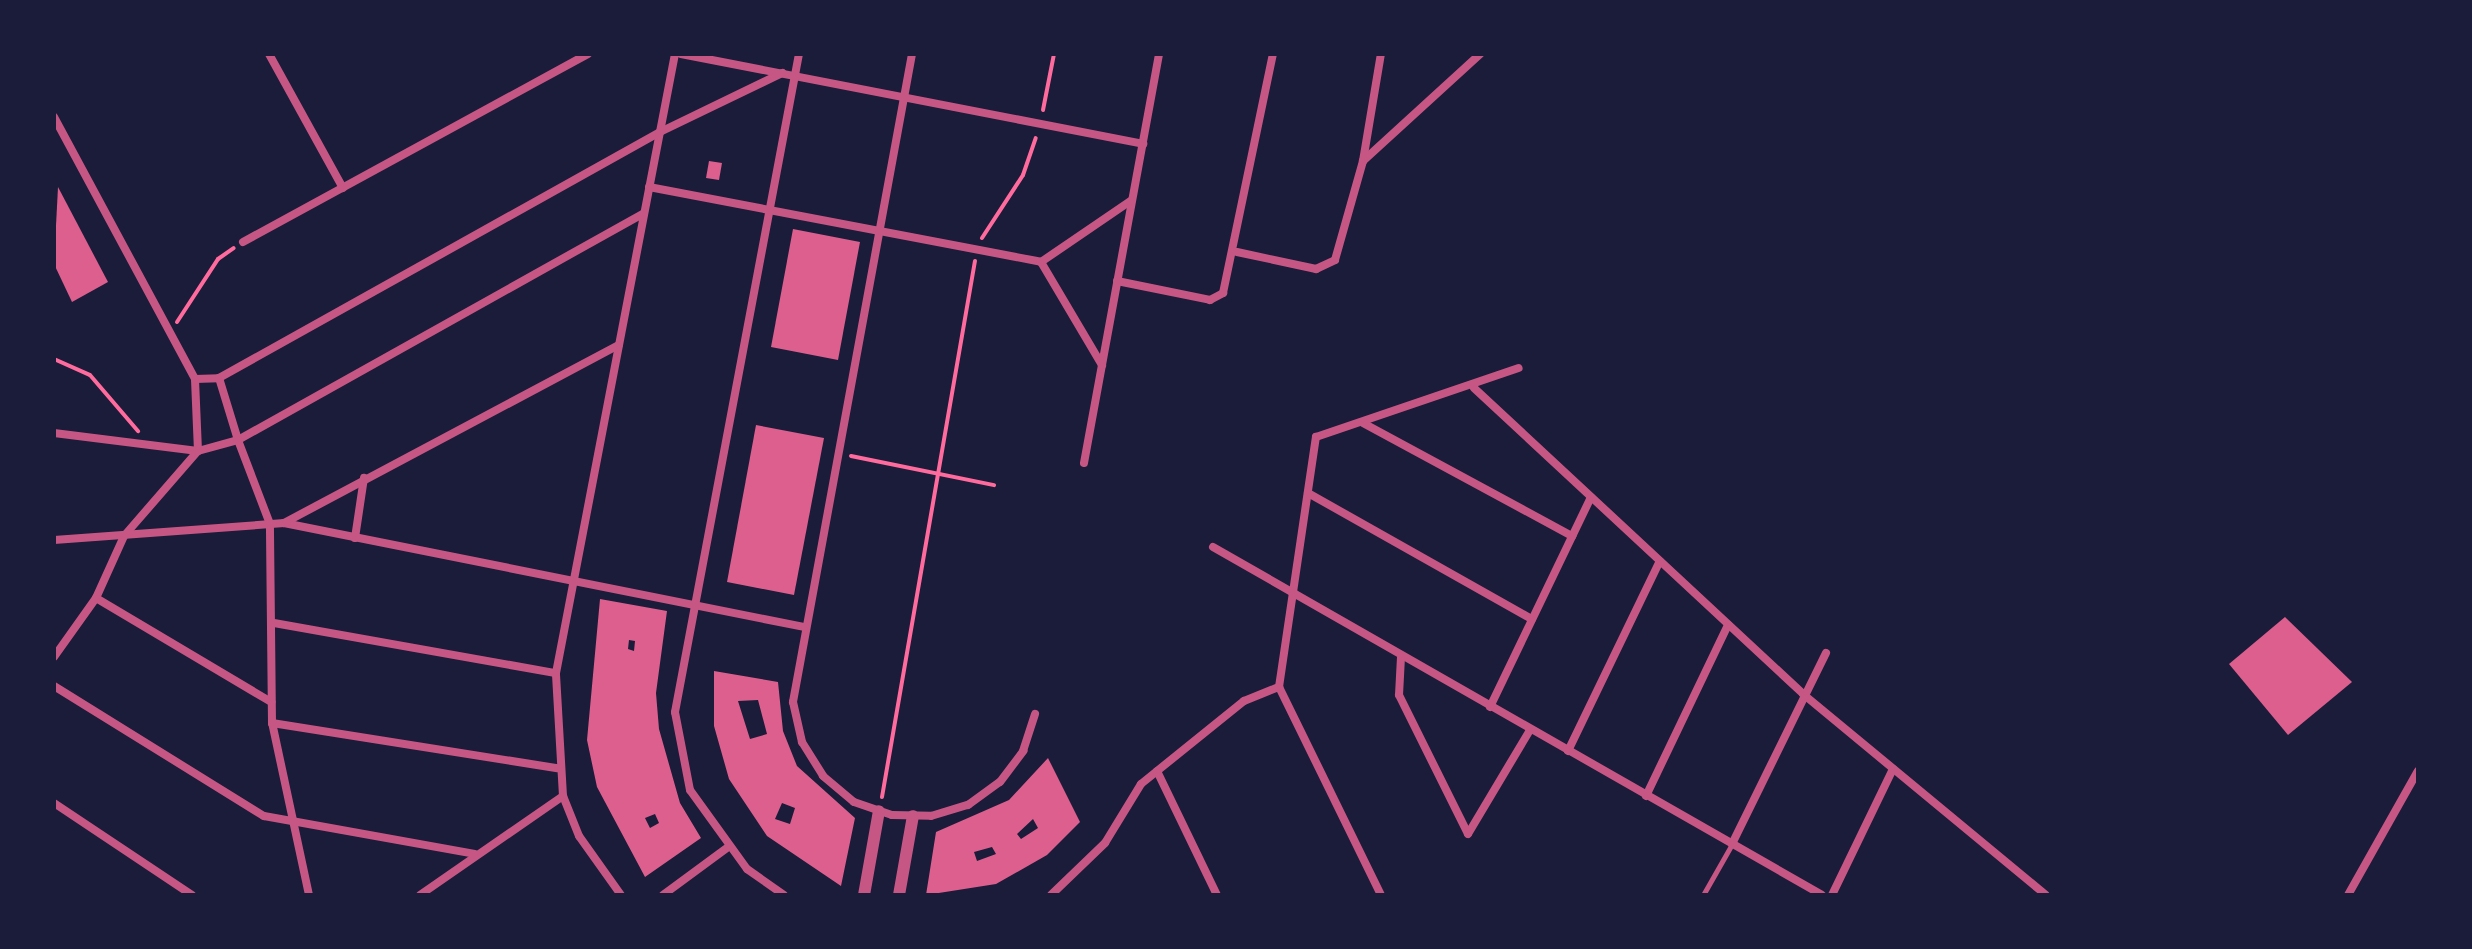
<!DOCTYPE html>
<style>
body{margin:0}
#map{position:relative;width:2472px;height:949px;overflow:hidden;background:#1b1b3a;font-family:Arial,sans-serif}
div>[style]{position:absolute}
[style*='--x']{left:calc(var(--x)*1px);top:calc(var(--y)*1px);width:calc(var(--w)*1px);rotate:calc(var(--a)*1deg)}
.building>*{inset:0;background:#dd5f8e}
.path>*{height:4px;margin:-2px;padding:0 2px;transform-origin:2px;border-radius:2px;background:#ff6b9d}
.service>*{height:5px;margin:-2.5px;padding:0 2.5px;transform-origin:2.5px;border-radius:2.5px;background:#c65784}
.minor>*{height:8px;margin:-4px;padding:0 4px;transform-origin:4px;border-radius:4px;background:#c65784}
.tertiary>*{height:12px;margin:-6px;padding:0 6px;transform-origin:6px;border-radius:6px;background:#c65784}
span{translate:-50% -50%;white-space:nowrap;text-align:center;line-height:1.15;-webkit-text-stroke:8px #1b1b3a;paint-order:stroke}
.frame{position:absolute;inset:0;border:56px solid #1b1b3a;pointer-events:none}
</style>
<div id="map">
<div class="building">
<div style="clip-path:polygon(709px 161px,722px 163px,719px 180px,706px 178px)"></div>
<div style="clip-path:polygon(58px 187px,108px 282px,72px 302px,54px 264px)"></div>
<div style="clip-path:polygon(793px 229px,860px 242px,838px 360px,771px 347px)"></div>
<div style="clip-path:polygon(756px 425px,824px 438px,794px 595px,727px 582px)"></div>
<div style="clip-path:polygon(evenodd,600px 599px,667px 611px,656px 693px,659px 729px,680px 803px,701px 838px,645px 877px,597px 787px,587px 740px,600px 599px,629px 640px,635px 641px,634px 651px,628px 649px,629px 640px,600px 599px,655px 814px,659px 823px,650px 828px,645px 818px,655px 814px)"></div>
<div style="clip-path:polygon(2285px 617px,2352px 682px,2288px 735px,2229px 664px)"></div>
<div style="clip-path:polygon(evenodd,714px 671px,778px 682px,783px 731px,797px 766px,855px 818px,841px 886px,767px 836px,729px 779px,714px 726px,714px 671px,758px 700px,767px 734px,750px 739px,738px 701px,758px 700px,714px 671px,782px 803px,795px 808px,790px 824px,775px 819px,782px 803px)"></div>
<div style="clip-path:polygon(evenodd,1048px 758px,1080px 822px,1047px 855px,996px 884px,926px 895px,936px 832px,1009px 800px,1048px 758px,1033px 819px,1038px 828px,1021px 839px,1017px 834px,1033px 819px,1048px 758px,992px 847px,996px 854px,977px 861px,974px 852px,992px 847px)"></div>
</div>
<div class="path">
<div style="--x:1043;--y:110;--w:57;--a:-78.9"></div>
<div style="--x:982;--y:238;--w:75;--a:-56.9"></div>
<div style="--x:1023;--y:175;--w:39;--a:-71"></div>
<div style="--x:177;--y:322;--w:75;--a:-56.9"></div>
<div style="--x:218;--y:259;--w:19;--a:-35"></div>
<div style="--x:54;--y:359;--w:39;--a:24"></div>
<div style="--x:90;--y:375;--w:74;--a:49.4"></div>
<div style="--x:851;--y:456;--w:146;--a:11.5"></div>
<div style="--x:882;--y:797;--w:544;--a:-80.16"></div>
</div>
<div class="service">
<div style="--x:1703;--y:895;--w:59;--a:-60.4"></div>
</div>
<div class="minor">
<div style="--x:269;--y:54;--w:153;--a:61.1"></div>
<div style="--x:681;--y:54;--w:471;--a:11"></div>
<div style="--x:912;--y:54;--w:659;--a:100.41"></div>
<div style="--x:793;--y:702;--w:41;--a:77.3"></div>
<div style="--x:802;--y:742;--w:40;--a:58"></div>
<div style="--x:823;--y:776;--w:40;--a:40"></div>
<div style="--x:854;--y:802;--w:40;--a:18.9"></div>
<div style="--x:892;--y:815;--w:39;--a:1"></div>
<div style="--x:931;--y:816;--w:39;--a:-17"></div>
<div style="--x:968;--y:805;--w:39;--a:-36"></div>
<div style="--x:1000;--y:782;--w:39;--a:-53"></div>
<div style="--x:1023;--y:751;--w:39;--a:-72"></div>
<div style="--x:54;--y:117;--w:298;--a:61.7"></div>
<div style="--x:195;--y:379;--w:24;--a:-2"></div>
<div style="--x:219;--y:378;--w:505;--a:-29.15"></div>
<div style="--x:660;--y:132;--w:136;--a:-25.8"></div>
<div style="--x:1363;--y:161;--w:159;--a:-42.4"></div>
<div style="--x:649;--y:187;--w:399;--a:10.8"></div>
<div style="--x:1041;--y:262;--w:110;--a:-34.3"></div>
<div style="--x:243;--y:242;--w:393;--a:-28.6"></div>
<div style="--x:1237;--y:252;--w:81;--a:12.1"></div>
<div style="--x:1316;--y:269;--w:21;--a:-25"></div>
<div style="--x:1335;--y:260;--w:103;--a:-74.2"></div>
<div style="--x:1363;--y:161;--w:109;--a:-80.5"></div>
<div style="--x:1041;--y:262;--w:120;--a:59.4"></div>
<div style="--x:1117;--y:281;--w:95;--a:11.5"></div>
<div style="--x:1210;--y:300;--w:15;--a:-28"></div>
<div style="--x:1223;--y:293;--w:244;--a:-78.2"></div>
<div style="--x:1474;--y:388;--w:449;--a:42.9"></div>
<div style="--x:1803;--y:694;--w:315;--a:39.6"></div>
<div style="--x:1363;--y:423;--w:238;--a:28.4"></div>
<div style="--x:54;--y:433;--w:145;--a:7.1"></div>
<div style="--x:198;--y:451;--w:41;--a:-15.4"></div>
<div style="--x:238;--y:440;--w:65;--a:-107"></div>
<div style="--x:1084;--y:463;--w:416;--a:-79.6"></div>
<div style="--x:1308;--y:493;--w:257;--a:29.4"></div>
<div style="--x:284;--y:523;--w:530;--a:11.31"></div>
<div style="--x:355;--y:538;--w:61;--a:-81.5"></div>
<div style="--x:54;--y:540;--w:231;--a:-4.2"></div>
<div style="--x:284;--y:523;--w:379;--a:-28"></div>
<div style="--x:1213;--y:547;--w:701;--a:29.74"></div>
<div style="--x:96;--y:598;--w:204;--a:30.7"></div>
<div style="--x:274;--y:623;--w:286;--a:10.1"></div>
<div style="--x:54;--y:657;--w:72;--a:-54.6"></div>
<div style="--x:96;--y:598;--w:68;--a:-65.7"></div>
<div style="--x:124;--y:536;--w:113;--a:-49"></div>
<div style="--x:198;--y:451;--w:72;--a:-92.4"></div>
<div style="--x:1401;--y:657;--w:38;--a:93"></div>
<div style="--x:1399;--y:695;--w:155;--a:63.6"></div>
<div style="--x:1468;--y:834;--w:121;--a:-59.2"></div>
<div style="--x:54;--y:686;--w:247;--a:31.8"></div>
<div style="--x:264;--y:816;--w:214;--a:10.2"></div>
<div style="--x:1490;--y:707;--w:233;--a:-64.3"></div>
<div style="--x:272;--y:723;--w:289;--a:9"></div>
<div style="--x:1568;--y:751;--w:211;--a:-64.2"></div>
<div style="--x:1157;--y:771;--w:138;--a:64.2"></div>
<div style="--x:1646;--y:796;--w:190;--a:-64.4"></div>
<div style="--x:54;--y:803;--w:166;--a:33.7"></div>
<div style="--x:1732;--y:844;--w:213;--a:-63.8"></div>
<div style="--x:309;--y:895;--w:176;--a:-102.1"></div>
<div style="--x:272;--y:723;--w:199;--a:-90.6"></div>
<div style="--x:270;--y:524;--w:90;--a:-110.9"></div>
<div style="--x:238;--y:440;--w:465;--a:-29.2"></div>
<div style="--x:420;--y:895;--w:174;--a:-34.7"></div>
<div style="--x:621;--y:895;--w:72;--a:-125.4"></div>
<div style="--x:579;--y:836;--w:43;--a:-111.8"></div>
<div style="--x:563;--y:796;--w:123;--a:-93.3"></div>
<div style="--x:556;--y:673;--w:630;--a:-79.12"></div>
<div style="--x:663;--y:895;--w:81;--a:-36.4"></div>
<div style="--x:784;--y:895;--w:45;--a:-144.9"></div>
<div style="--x:747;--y:869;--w:97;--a:-125.8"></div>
<div style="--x:690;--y:790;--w:79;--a:-100.9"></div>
<div style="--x:675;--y:712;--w:670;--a:-79.33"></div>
<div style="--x:1051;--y:895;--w:75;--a:-43.9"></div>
<div style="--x:1105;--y:843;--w:69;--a:-58.6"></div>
<div style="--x:1141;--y:784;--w:132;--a:-38.9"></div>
<div style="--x:1244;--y:701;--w:38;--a:-22"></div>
<div style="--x:1381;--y:895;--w:232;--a:-116.1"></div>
<div style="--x:1279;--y:687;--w:253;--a:-81.6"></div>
<div style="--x:1316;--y:437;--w:214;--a:-18.8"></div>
<div style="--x:1832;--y:895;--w:140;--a:-64.2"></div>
<div style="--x:2348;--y:895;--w:142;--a:-60.6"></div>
</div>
<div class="tertiary">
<div style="--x:864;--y:895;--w:85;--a:-79.9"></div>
<div style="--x:899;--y:895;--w:80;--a:-80"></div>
</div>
<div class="frame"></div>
</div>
